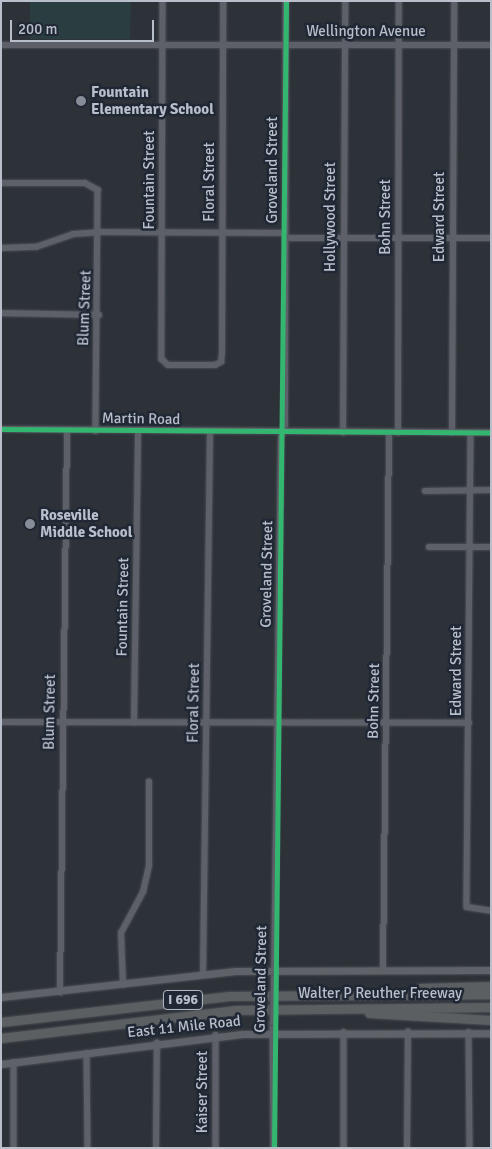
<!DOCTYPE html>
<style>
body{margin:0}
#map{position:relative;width:492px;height:1149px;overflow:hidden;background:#2d3239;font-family:Signika,sans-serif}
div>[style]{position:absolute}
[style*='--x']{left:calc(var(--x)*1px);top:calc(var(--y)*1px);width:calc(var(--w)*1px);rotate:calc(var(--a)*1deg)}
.green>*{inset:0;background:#2a3d40}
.roads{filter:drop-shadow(0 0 1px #4b4e54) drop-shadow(0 0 1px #4b4e54)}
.minor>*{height:5.5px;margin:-2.75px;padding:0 2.75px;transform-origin:2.75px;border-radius:2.75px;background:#5d6068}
.major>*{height:7px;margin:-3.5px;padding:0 3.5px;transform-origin:3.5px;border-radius:3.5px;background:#5f6369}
.highway>*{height:9px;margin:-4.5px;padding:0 4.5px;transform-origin:4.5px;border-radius:4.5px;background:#5c5f61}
.bridges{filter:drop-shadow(0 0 1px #4b4e54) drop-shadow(0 0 1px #4b4e54)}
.minor-bridge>*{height:5.5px;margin:-2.75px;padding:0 2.75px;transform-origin:2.75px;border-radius:2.75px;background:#5d6068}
.cycleway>*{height:5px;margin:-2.5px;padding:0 2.5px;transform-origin:2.5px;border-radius:2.5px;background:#33b770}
.dots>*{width:14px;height:14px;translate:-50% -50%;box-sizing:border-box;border:2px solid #202835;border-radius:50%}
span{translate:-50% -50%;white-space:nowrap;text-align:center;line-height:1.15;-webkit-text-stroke:5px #202835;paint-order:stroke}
.shield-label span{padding:1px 4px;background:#202835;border:1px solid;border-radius:4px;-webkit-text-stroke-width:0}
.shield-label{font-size:14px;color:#b8beca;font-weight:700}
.street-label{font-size:15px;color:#b8beca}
.poi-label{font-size:15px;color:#b8beca;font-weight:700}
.left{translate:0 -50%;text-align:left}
.frame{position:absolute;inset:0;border:2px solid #b8beca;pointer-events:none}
.scale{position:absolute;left:10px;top:20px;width:144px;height:22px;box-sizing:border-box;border:2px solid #b8beca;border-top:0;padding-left:6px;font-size:15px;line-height:18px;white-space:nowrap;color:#b8beca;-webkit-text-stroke:4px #202835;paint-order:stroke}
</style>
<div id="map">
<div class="green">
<div style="clip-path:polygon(30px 1px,131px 1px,130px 39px,30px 39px)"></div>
</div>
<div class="roads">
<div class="minor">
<div style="--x:163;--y:1;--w:358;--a:90.2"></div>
<div style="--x:162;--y:359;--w:8;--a:45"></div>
<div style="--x:168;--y:365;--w:47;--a:0"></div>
<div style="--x:215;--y:365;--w:7;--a:-27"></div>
<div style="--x:221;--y:362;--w:9;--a:-84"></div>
<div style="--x:222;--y:353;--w:352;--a:-89.8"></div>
<div style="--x:1;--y:45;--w:490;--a:0"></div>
<div style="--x:1;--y:183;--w:84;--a:0"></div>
<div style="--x:85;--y:183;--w:15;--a:28"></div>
<div style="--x:98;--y:190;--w:241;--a:90.5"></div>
<div style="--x:285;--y:238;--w:206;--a:0"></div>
<div style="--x:1;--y:248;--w:35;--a:-2"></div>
<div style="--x:36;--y:247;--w:39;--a:-19"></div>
<div style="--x:73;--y:234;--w:26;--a:-4"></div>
<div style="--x:99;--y:232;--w:186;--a:0.3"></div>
<div style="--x:1;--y:313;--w:98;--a:1.2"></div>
<div style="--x:1;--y:429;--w:490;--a:0.4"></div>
<div style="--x:343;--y:433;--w:432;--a:-89.7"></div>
<div style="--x:398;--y:433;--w:432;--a:-89.9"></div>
<div style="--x:452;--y:433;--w:432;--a:-89.7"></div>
<div style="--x:471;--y:433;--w:474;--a:90.5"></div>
<div style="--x:467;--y:907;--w:24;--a:9"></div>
<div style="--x:425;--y:491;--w:66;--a:-0.9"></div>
<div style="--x:429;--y:547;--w:62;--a:0"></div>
<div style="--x:1;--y:722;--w:468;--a:0.1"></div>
<div style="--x:134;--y:723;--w:292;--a:-89.2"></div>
<div style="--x:383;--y:969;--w:536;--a:-89.36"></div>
<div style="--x:203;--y:974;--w:542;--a:-89.26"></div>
<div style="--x:274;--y:979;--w:541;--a:-89.26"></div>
<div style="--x:281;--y:438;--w:14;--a:-73"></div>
<div style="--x:285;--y:425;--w:424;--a:-89.9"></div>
<div style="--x:123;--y:985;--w:52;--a:-92.2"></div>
<div style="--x:121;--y:933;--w:47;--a:-61.8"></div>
<div style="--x:143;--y:892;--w:27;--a:-77"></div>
<div style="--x:149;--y:866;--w:84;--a:-90"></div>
<div style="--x:60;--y:993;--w:563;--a:-89.29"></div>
<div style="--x:273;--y:1023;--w:125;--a:89.5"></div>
<div style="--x:344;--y:1032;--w:116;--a:90"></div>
<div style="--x:469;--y:1032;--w:116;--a:89.5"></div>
<div style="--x:216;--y:1035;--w:113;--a:90"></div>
<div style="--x:87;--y:1053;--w:95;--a:89.4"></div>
<div style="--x:14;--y:1062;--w:86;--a:90"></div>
<div style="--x:156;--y:1148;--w:105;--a:-89.5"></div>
<div style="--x:407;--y:1148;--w:116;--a:-89.5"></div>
</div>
<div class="major">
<div style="--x:1;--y:997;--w:236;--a:-6.3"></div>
<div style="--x:236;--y:971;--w:255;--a:-0.2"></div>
<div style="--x:1;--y:1064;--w:243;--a:-7.1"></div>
<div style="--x:242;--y:1034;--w:249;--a:-0.2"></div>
</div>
<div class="highway">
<div style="--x:419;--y:988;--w:72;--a:-1.6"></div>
<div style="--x:369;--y:1013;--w:122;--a:3.3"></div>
<div style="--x:1;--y:1022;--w:228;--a:-6.5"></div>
<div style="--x:228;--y:996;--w:263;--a:-0.4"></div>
<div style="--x:1;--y:1038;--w:237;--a:-6.8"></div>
<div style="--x:236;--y:1010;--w:255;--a:-0.7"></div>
</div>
</div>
<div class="bridges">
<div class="minor-bridge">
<div style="--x:273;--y:1023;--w:44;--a:-88.7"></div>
</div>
</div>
<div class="cycleway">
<div style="--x:1;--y:429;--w:490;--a:0.4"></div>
<div style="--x:274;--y:1148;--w:1147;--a:-89.4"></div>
</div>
<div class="dots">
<div style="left:81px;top:101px;background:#878d97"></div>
<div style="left:30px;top:524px;background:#878d97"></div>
</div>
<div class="shield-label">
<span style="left:183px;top:1000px">I 696</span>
</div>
<div class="street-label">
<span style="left:366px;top:32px">Wellington Avenue</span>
<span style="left:273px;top:170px;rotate:-90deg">Groveland Street</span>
<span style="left:150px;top:180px;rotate:-90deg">Fountain Street</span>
<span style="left:210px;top:182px;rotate:-90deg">Floral Street</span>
<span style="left:331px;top:217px;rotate:-90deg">Hollywood Street</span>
<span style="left:386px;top:217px;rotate:-90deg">Bohn Street</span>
<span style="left:440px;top:217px;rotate:-90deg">Edward Street</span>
<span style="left:85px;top:308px;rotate:-88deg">Blum Street</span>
<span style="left:141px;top:419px;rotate:1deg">Martin Road</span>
<span style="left:267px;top:574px;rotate:-89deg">Groveland Street</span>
<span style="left:123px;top:607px;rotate:-89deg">Fountain Street</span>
<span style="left:457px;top:671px;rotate:-90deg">Edward Street</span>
<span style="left:374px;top:701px;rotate:-89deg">Bohn Street</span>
<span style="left:194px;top:703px;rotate:-89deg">Floral Street</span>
<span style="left:50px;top:712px;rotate:-89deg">Blum Street</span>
<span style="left:261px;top:979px;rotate:-89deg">Groveland Street</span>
<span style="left:380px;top:994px">Walter P Reuther Freeway</span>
<span style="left:184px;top:1027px;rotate:-6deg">East 11 Mile Road</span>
<span style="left:203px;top:1092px;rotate:-90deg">Kaiser Street</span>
</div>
<div class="poi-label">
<span class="left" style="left:91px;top:101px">Fountain<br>Elementary School</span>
<span class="left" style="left:40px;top:524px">Roseville<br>Middle School</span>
</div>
<div class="frame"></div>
<div class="scale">200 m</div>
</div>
